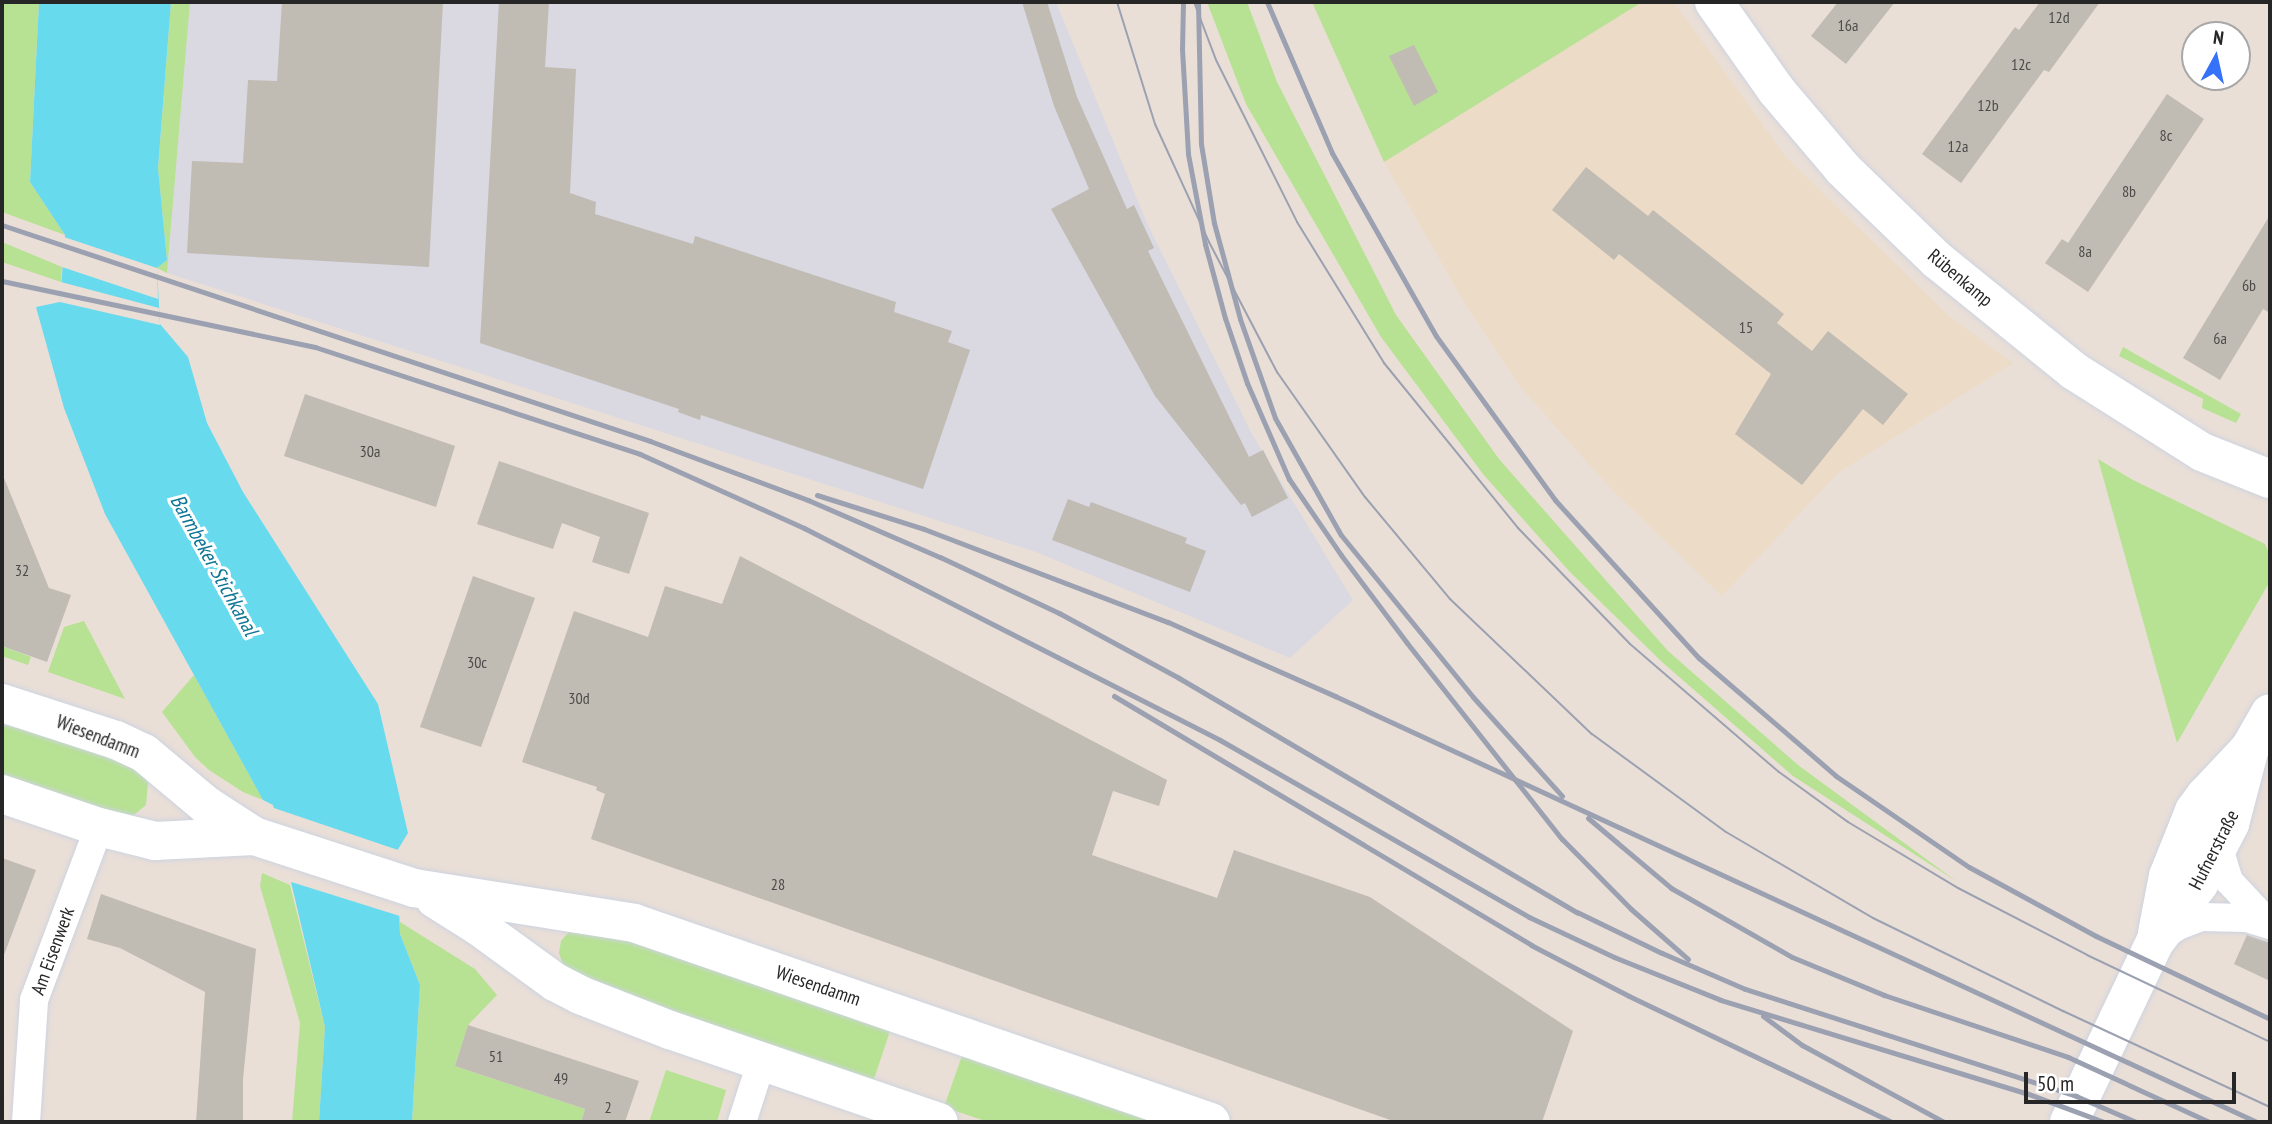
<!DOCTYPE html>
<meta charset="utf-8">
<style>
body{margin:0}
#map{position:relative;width:2272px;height:1124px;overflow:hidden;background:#eadfd7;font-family:"PT Sans Narrow",sans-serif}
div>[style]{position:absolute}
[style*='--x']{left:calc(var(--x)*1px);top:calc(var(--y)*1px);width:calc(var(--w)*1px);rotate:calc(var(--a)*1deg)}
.industrial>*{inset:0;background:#dad8e1}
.education>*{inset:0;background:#ecdbc6}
.green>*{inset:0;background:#b7e193}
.water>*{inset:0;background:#68daed}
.pier>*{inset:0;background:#eadfd7}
.building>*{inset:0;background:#c0bbb3}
.roads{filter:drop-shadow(0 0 2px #cdd3e0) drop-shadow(0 0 2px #cdd3e0)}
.street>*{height:28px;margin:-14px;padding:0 14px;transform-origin:14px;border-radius:14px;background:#fff}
.secondary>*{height:38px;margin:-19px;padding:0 19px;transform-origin:19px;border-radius:19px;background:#fff}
.tram>*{height:2px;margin:-1px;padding:0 1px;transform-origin:1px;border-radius:1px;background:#9ba1b1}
.rail>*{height:5px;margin:-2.5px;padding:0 2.5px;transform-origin:2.5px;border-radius:2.5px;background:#9ba1b1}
span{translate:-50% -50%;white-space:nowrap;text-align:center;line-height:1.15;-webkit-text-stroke:6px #fff;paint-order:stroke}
.number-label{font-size:16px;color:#4c4b49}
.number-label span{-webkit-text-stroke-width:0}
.street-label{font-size:19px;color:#262626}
.water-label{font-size:21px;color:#0d7694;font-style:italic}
.frame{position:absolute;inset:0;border:4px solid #262626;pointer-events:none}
.north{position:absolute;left:2181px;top:21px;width:70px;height:70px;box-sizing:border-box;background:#fff;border:2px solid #a8a8a8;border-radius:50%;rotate:8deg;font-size:19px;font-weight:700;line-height:28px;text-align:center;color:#262626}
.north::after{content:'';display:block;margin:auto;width:24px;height:32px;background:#3571f9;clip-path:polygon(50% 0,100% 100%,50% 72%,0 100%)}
.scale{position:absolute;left:2024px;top:1072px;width:212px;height:32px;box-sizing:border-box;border:4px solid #262626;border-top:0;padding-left:9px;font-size:21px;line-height:24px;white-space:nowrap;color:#262626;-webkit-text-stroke:5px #fff;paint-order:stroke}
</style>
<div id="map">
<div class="industrial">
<div style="clip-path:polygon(190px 2px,1056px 2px,1147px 223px,1252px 434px,1353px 600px,1290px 658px,1036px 552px,167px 273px)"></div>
</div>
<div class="education">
<div style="clip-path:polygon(1642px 2px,1674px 2px,1786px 157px,1949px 316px,2013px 363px,1838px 473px,1722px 596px,1609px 487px,1519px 385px,1465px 304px,1384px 162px)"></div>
</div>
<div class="green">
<div style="clip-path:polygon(2px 2px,39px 2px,30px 182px,65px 235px,2px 212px)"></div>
<div style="clip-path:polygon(171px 2px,190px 2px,167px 273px,157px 268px,167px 260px,158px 169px)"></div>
<div style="clip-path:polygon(1207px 2px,1247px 2px,1277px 82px,1396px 315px,1499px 459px,1668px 651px,1798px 765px,1956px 881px,1793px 776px,1662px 662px,1569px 571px,1483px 474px,1381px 337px,1246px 104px)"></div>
<div style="clip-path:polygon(1312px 2px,1642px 2px,1384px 162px)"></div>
<div style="clip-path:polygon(2px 242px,62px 267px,61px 282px,2px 262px)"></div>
<div style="clip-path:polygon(2123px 347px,2241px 414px,2236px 423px,2202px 408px,2203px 399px,2119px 356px)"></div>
<div style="clip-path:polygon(2098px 459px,2133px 480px,2265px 544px,2270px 556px,2270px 581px,2177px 743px)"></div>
<div style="clip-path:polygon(84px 621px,125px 699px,48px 672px,64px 627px)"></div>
<div style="clip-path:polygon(2px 646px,31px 657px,28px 665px,2px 656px)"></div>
<div style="clip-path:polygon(194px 675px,263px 800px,243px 792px,209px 770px,195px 757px,162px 712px)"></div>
<div style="clip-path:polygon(2px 725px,63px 736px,135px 768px,148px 782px,146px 805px,135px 814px,120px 820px,2px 780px)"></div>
<div style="clip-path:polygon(262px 873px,290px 885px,325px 1027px,319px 1122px,292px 1122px,300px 1023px,260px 886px)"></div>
<div style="clip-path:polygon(400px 922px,475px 969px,497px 995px,468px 1025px,455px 1066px,585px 1109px,581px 1122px,412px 1122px,420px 985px,400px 934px)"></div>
<div style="clip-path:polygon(594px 927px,892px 1025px,873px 1082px,606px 991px,563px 965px,559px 953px,561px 941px,569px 932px)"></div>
<div style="clip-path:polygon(964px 1050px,1175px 1122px,988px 1122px,944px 1107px)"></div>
<div style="clip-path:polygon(666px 1070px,726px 1090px,717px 1122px,649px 1122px)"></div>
</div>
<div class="water">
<div style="clip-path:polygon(39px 2px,171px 2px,158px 168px,167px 260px,157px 268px,160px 324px,188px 357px,207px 423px,243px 492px,378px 704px,408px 833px,397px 851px,400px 934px,420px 985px,412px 1122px,319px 1122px,325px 1027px,273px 805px,263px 800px,105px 514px,64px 408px,36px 307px,60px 302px,65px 235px,30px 182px)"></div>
</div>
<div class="pier">
<div style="clip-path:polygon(64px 237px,157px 268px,158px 299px,62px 267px)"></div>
<div style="clip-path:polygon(61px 282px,159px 308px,160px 325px,60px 302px)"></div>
<div style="clip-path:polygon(265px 805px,401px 851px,403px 917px,285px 880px,270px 807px)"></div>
</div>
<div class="building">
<div style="clip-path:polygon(282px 2px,443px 2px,429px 267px,187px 253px,192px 161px,243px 163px,248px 80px,277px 81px)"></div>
<div style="clip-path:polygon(499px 2px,549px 2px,545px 67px,576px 69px,570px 193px,596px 202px,595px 214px,693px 244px,695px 236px,896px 302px,894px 312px,952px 331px,948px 342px,970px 350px,923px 489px,701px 415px,700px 420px,678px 412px,679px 409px,480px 343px)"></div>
<div style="clip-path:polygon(1022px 2px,1047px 2px,1077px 97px,1127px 209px,1134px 205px,1154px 248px,1148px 251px,1249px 457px,1263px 450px,1288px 498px,1252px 517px,1245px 503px,1241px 505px,1155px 396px,1051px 209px,1089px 189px,1054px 106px)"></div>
<div style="clip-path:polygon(1838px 2px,1895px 2px,1846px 64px,1811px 36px)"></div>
<div style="clip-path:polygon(2040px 2px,2100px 2px,2049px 72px,2044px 70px,1961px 183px,1922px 154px,2015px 27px,2019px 30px)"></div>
<div style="clip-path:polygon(1414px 45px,1438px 92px,1414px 106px,1389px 56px)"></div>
<div style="clip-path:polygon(2167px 94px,2204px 119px,2088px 292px,2045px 263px,2062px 239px,2068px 243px)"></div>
<div style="clip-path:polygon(1586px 167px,1648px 216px,1653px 210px,1784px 314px,1777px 323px,1812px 351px,1828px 331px,1908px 394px,1883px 425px,1863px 409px,1802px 485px,1735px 434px,1771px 374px,1619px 254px,1614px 260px,1552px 210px)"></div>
<div style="clip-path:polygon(2270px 215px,2270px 313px,2263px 309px,2220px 380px,2183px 358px)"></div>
<div style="clip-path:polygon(305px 394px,455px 446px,436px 507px,284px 456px)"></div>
<div style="clip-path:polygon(499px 461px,649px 513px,629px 574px,592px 562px,600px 537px,562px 523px,553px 549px,477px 524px)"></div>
<div style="clip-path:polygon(2px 473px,49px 588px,71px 595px,47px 662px,2px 646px)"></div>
<div style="clip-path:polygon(1068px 499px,1089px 507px,1091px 502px,1187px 538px,1185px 543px,1206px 551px,1190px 592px,1052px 540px)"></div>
<div style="clip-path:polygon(740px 556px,1167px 780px,1159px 806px,1113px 791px,1092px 855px,1217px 898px,1234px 850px,1370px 897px,1573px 1031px,1542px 1122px,1396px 1122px,591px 839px,605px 794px,596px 790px,597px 787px,522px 762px,574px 611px,648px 637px,665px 586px,722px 604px)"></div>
<div style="clip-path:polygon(473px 576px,535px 598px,481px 747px,420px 727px)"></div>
<div style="clip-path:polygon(2px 858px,36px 870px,4px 955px,2px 955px)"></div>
<div style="clip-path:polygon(101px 894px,256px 949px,243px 1079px,243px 1122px,196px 1122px,205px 992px,120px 948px,87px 939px)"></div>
<div style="clip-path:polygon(2247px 935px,2270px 943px,2270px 981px,2234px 964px)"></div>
<div style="clip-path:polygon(468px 1025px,639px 1081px,625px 1122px,581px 1122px,585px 1109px,455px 1066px)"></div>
</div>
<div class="roads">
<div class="street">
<div style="--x:2216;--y:838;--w:45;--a:73.2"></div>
<div style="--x:2229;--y:881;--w:60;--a:47"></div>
<div style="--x:2163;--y:936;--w:18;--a:-34"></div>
<div style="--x:2178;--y:926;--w:25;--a:-21"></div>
<div style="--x:2201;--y:917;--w:46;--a:1.2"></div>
<div style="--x:2247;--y:918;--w:24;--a:17"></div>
<div style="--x:26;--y:1122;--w:122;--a:-86.2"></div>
<div style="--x:34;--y:1000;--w:185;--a:-69.4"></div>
<div style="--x:742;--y:1122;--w:65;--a:-72.1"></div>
</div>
<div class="secondary">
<div style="--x:1714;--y:2;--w:108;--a:54.8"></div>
<div style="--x:1776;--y:90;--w:104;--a:49.7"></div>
<div style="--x:1843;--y:169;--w:131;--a:44.1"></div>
<div style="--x:1937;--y:260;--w:176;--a:39"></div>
<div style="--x:2074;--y:371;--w:151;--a:32.3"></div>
<div style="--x:2202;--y:452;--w:73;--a:21.7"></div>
<div style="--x:2;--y:703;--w:120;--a:18"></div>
<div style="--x:116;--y:740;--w:31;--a:25"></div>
<div style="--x:144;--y:753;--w:81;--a:40"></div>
<div style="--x:206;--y:805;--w:57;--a:32.9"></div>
<div style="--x:254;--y:836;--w:168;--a:18"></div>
<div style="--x:414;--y:888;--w:223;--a:9"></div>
<div style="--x:634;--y:923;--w:610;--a:19.03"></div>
<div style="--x:2;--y:794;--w:102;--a:18.8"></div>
<div style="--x:99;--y:827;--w:58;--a:14"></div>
<div style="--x:155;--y:841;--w:99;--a:-2.9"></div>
<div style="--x:435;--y:899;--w:51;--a:32.1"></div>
<div style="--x:478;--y:926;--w:95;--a:36"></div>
<div style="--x:555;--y:982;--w:28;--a:27"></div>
<div style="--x:580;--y:995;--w:97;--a:21.3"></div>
<div style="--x:670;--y:1030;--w:284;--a:18.9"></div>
<div style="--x:2157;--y:933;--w:58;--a:-79.1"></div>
<div style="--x:2168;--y:876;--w:70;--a:-68.2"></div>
<div style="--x:2194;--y:811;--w:19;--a:-54"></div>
<div style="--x:2205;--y:796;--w:66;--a:-46.8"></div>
<div style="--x:2250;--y:748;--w:40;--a:-60.3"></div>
<div style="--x:2069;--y:1122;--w:199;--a:-64.5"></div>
<div style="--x:2155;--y:942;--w:73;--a:-52.8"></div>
<div style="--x:2199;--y:884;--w:68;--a:-62.7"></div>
<div style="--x:2230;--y:824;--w:79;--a:-75.3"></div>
</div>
</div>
<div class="tram">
<div style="--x:1117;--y:2;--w:128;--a:72.7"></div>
<div style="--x:1155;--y:124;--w:130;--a:65.4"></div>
<div style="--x:1209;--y:242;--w:147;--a:62.4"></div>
<div style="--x:1277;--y:372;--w:153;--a:54.9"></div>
<div style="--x:1365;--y:497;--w:133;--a:50.2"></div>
<div style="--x:1450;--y:599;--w:196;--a:43.6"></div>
<div style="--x:1592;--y:734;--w:166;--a:36.2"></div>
<div style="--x:1726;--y:832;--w:170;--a:30.3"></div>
<div style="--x:1873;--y:918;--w:212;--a:26.1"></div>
<div style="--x:2063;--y:1011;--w:228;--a:24.9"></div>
<div style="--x:1194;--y:2;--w:62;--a:69.2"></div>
<div style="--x:1216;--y:60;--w:181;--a:63.4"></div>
<div style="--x:1297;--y:222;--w:166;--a:58.3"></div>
<div style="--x:1384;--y:363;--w:213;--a:50.9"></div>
<div style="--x:1518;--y:528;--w:161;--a:46"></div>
<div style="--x:1630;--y:644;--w:196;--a:40.7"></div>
<div style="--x:1779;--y:772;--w:85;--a:35.9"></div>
<div style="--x:1848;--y:822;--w:128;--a:31"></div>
<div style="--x:1958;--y:888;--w:145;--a:27.4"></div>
<div style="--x:2087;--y:955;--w:203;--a:25.4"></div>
</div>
<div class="rail">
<div style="--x:1183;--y:2;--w:47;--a:91.2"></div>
<div style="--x:1182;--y:49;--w:105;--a:86.7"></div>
<div style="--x:1188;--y:154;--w:92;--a:79.3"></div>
<div style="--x:1205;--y:244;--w:77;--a:74.9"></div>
<div style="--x:1225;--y:318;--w:69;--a:71.3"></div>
<div style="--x:1247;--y:383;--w:105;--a:66.4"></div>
<div style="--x:1289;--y:479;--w:92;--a:55.6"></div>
<div style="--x:1341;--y:555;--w:110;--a:53.1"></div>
<div style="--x:1407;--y:643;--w:250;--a:51.7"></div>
<div style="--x:1562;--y:839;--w:98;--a:45.4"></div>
<div style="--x:1631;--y:909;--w:76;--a:41.3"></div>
<div style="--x:1198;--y:2;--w:142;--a:88.8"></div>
<div style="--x:1201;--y:144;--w:80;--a:80.7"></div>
<div style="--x:1214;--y:223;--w:99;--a:74.8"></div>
<div style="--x:1240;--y:319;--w:105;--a:70.5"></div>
<div style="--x:1275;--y:418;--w:134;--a:60.6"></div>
<div style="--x:1341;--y:535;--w:209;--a:50.8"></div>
<div style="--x:1473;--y:697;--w:133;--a:48"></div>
<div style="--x:1267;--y:2;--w:164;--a:66.7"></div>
<div style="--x:1332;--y:153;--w:210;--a:60.4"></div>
<div style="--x:1436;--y:336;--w:203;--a:54"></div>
<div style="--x:1555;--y:500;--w:214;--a:47.7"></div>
<div style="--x:1699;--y:658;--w:181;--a:40.7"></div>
<div style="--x:1836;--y:776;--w:161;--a:34.4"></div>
<div style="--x:1969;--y:867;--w:145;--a:28.5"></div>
<div style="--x:2096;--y:936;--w:193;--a:25.5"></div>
<div style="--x:2;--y:225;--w:683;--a:18.43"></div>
<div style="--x:650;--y:441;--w:169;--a:20.5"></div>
<div style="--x:808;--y:500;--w:144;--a:23.4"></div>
<div style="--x:940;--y:557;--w:132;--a:25.2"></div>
<div style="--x:1059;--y:613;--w:136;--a:28.4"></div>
<div style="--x:1179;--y:678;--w:462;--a:30.5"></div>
<div style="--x:1577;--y:912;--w:94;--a:25.8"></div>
<div style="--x:1662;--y:953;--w:90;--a:23.4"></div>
<div style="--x:1745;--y:989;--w:348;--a:17.9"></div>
<div style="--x:2076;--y:1096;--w:65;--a:23.4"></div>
<div style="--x:2;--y:281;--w:320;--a:11.9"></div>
<div style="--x:315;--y:347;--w:342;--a:18.2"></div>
<div style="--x:640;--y:454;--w:180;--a:24.3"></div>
<div style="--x:804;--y:528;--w:467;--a:27"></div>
<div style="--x:1220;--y:740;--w:356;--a:29.8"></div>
<div style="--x:1529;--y:917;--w:94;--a:25.2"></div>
<div style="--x:1614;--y:957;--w:115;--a:21.9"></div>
<div style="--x:1721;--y:1000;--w:319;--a:17"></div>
<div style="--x:2026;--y:1093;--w:83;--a:20.4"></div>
<div style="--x:817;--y:495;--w:112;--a:17.6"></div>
<div style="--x:924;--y:529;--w:261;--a:20.9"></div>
<div style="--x:1168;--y:622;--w:183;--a:23.9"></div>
<div style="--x:1335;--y:696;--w:1016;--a:24.8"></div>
<div style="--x:1114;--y:696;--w:486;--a:30.8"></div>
<div style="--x:1531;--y:945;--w:110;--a:27.5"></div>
<div style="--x:1629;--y:996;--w:292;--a:25.6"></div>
<div style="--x:1588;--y:818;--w:109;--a:40.1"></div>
<div style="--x:1671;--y:888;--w:139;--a:29.7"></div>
<div style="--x:1792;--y:957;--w:100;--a:22.4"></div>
<div style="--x:1884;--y:995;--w:194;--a:18.6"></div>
<div style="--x:2068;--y:1057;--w:155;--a:24.7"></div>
<div style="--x:1763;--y:1016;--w:49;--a:36.6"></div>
<div style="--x:1802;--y:1045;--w:162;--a:28.5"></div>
</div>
<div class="number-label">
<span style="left:2059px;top:17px">12d</span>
<span style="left:1848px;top:25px">16a</span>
<span style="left:2021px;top:64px">12c</span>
<span style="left:1988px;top:105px">12b</span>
<span style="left:2166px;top:135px">8c</span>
<span style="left:1958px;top:146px">12a</span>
<span style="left:2129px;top:191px">8b</span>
<span style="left:2085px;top:251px">8a</span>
<span style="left:2249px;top:285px">6b</span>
<span style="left:1746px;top:327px">15</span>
<span style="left:2220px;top:338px">6a</span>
<span style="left:370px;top:451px">30a</span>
<span style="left:22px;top:570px">32</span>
<span style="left:477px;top:662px">30c</span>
<span style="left:579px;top:698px">30d</span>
<span style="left:778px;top:884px">28</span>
<span style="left:496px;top:1056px">51</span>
<span style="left:561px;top:1078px">49</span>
<span style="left:608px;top:1107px">2</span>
</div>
<div class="street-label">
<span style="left:1960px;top:278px;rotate:40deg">Rübenkamp</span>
<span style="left:98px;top:737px;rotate:21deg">Wiesendamm</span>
<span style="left:2214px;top:850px;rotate:-63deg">Hufnerstraße</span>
<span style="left:53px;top:951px;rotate:-70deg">Am Eisenwerk</span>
<span style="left:818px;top:986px;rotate:19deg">Wiesendamm</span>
</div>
<div class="water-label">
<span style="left:214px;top:565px;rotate:61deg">Barmbeker Stichkanal</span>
</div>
<div class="frame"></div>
<div class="north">N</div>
<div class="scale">50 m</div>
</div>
